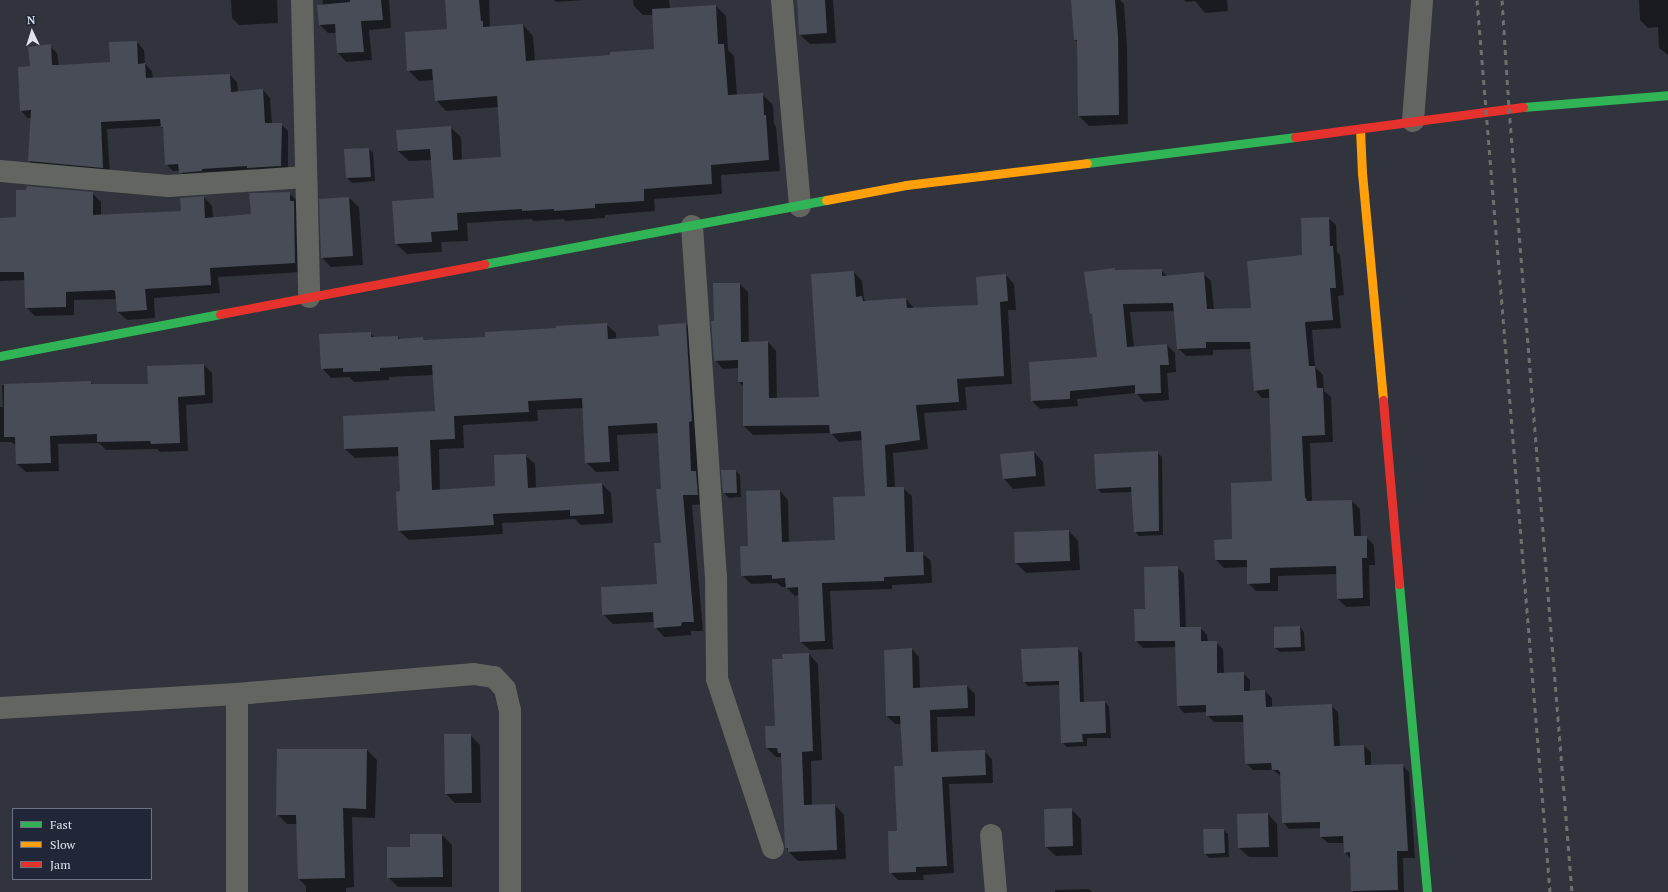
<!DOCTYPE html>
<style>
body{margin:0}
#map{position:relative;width:1668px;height:892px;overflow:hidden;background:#31343c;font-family:"PT Serif",serif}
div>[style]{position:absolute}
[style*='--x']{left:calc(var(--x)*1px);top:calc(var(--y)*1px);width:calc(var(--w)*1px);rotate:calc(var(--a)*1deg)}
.shadow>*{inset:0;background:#0007}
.building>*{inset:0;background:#484c56}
.street>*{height:22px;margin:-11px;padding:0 11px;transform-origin:11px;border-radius:11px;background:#636560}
.fast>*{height:9px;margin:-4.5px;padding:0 4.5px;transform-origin:4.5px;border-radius:4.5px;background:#30b455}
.slow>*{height:9px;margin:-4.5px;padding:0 4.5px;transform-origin:4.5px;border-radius:4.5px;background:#ff9f0a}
.jam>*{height:9px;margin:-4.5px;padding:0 4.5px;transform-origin:4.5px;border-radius:4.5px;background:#e5322d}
.rail>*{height:3px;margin-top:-1.5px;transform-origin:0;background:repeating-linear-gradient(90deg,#6e706f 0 5px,transparent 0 10px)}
span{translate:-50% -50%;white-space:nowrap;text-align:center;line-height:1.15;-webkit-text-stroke:3px #222737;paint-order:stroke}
.legend{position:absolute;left:12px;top:808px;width:140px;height:72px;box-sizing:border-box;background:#222737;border:1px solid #6e7280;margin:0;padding:5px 7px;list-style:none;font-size:12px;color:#dfe3ee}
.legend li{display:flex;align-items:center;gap:8px;height:20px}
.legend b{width:20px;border:1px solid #6e7280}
.north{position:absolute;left:12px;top:12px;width:40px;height:40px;-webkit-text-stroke:3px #222737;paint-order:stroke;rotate:356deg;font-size:11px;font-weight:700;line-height:16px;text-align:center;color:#dfe3ee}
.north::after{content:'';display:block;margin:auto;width:14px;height:18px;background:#dfe3ee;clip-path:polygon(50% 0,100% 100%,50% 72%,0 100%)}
</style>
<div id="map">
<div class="shadow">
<div style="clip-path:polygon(231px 0,277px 0,278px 23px,239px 25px,232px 18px)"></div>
<div style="clip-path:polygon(323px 0,389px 0,391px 28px,369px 30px,372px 60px,346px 62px,338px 53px,336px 33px,328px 33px,320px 25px)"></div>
<div style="clip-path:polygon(446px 0,489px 0,490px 27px,523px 25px,533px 36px,535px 61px,611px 56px,655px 50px,653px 15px,643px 15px,634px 6px,633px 0,669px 0,670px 9px,716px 6px,726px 16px,728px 50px,734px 56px,737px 96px,762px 94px,773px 105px,774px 124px,776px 127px,780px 171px,721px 175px,722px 194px,654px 199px,655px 211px,605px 215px,605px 218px,565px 221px,564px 219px,534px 221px,531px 219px,467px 223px,468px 241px,441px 242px,442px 252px,407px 254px,396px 244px,435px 199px,432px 160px,409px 161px,398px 151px,450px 127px,461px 137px,462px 161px,502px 158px,499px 107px,446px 111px,436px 100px,434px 80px,419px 81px,408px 70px,448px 30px)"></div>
<div style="clip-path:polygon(554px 0,584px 0,556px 2px)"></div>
<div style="clip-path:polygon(798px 0,833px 0,836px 43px,810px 44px,800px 35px)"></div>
<div style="clip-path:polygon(1072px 0,1120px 0,1124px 4px,1127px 47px,1128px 124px,1089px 126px,1079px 116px,1078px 42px,1075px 40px)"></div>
<div style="clip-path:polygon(1184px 0,1227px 0,1228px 11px,1205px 13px,1195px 1px,1186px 2px)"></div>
<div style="clip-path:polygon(1639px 0,1668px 0,1668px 55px,1659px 48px,1658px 27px,1648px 28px,1640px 20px)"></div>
<div style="clip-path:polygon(137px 42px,144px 50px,145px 64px,152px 71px,153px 79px,230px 75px,237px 82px,238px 92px,263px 90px,270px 98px,272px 124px,281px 124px,288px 131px,288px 173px,187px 180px,180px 171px,173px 171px,166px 164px,164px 129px,161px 126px,107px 129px,110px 174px,36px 168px,29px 161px,32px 118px,28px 118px,21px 111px,31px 67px,50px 46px,57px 53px,59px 66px,111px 63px)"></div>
<div style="clip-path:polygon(369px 149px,373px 153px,375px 181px,352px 183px,347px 178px)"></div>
<div style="clip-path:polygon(92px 193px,101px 202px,101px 216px,182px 212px,204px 197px,212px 206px,213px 218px,252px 215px,289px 193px,298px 202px,303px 272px,218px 277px,220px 293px,154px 298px,155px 318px,127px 320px,118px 312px,117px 299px,74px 300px,74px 315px,35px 316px,26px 307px,25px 280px,0 281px,0 219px,17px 218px)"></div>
<div style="clip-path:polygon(349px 198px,359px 207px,363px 265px,331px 267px,322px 258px)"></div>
<div style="clip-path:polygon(1328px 218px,1336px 225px,1337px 252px,1340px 255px,1344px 295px,1338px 296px,1341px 328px,1312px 330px,1315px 367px,1323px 375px,1324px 391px,1331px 397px,1333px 442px,1310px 443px,1312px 502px,1352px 501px,1360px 509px,1361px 537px,1366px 537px,1374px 545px,1375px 565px,1369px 565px,1370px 606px,1346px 607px,1338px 599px,1337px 574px,1278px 576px,1278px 591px,1256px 591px,1248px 583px,1248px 567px,1224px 568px,1216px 560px,1234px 540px,1273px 482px,1271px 398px,1262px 398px,1255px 390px,1252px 349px,1213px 350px,1213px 355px,1186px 356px,1178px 348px,1174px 311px,1130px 312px,1134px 348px,1167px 345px,1175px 353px,1176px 372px,1167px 373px,1169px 400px,1144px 402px,1136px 393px,1077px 399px,1078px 406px,1040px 409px,1032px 401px,1098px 358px,1094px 316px,1091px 313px,1114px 269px,1116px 271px,1161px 270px,1168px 277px,1203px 273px,1211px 281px,1214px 310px,1252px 309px,1303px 256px)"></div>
<div style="clip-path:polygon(854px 272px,862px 281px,864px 299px,867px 302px,906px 299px,914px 308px,979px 306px,1006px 275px,1014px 284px,1016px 310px,1008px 310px,1012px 384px,965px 387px,967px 410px,924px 413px,928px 449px,893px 453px,895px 488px,903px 488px,912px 496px,914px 553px,922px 553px,931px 561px,932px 583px,892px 585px,892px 589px,830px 591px,833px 649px,810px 650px,801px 642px,799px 595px,795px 596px,786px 587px,782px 587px,777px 583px,751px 584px,742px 575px,749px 547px,780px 491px,788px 500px,789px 542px,836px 541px,866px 497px,862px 440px,839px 442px,831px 433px,753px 435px,744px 426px,744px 387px,739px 382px,739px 368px,723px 369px,715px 360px,715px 322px,740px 284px,748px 292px,749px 343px,768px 342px,776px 351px,777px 399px,820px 398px)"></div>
<div style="clip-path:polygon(606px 324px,616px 333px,616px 340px,660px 337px,686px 324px,695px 333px,707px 504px,692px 505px,703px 631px,691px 631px,691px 635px,664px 637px,655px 627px,654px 622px,613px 624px,603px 614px,658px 585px,662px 544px,662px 490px,659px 433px,617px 435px,619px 471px,596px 472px,586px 462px,583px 408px,537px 410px,538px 421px,463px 425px,464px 448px,439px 449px,440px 490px,496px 487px,525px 455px,535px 464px,536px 488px,602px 484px,611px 493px,613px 523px,581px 525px,575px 519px,502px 523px,503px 534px,409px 540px,399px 531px,401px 492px,399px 456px,355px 458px,345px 449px,344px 417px,436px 412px,434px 375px,389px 377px,389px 380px,354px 382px,349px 377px,331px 378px,322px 368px,370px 333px,375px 338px,398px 337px,401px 340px,423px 338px,426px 341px,486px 338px)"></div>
<div style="clip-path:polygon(204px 365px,212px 373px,213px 403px,186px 405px,188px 451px,160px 452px,157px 449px,106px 450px,99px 443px,58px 444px,59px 471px,26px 472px,17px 464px,16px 445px,11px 442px,0 442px,0 407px,3px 407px,2px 385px,90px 382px,94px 385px,149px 385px)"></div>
<div style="clip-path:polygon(1034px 452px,1043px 462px,1045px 486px,1013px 489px,1004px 479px,1001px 455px)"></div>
<div style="clip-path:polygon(1157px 452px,1162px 457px,1163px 535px,1139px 536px,1135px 531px,1132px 492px,1101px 493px,1097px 488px)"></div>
<div style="clip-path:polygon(736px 471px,740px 475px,741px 497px,729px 498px,724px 493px)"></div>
<div style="clip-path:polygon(1069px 531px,1078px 541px,1080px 570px,1026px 573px,1016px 563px)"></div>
<div style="clip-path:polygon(1177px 567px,1184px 574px,1186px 628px,1201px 628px,1207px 635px,1208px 642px,1216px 642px,1223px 649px,1224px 674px,1243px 673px,1250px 680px,1250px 692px,1265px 691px,1272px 698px,1272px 707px,1331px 705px,1338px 712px,1340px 746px,1364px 746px,1371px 752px,1371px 766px,1402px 765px,1409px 772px,1415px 858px,1403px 858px,1404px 892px,1353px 892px,1351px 859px,1345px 852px,1344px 843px,1328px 843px,1321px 837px,1321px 828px,1289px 829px,1283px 822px,1281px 776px,1273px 770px,1253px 770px,1246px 763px,1245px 722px,1214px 722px,1207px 715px,1207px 712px,1184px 713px,1178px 706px,1176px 647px,1143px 648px,1136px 641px,1135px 610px,1146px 610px)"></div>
<div style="clip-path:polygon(1300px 627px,1304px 632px,1305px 651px,1280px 652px,1275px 648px)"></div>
<div style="clip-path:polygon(1077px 648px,1082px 653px,1084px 703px,1105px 702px,1109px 707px,1111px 738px,1087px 738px,1087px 746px,1067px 747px,1062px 742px,1060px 685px,1028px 686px,1024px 682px)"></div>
<div style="clip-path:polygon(912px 649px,919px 657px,920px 688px,967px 686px,975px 694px,975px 716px,937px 717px,938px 753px,984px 751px,992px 759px,993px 783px,949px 784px,954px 873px,923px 875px,924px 880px,898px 880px,890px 872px,898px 832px,904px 767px,902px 724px,895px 724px,887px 716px,885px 650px)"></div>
<div style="clip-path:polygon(809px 654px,818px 664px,822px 760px,811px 761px,812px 806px,835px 805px,844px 815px,846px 859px,798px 861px,789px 852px,786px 847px,782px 757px,776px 757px,767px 748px,776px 727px,784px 660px)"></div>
<div style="clip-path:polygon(470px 735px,480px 745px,481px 803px,455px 803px,446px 794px)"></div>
<div style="clip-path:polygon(367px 750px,377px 760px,375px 818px,352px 817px,354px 887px,346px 888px,346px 892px,306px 892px,306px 886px,299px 879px,298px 824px,287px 824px,277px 814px)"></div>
<div style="clip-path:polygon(1071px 809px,1081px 819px,1082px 855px,1056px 856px,1046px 847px)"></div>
<div style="clip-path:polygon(1268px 814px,1277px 824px,1278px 857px,1249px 857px,1239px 848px)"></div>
<div style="clip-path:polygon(1223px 830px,1228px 834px,1229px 857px,1209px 858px,1205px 853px)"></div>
<div style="clip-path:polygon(442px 835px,452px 845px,452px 887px,398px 887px,388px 877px,411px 848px)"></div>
<div style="clip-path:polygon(1089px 889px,1092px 892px,1055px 892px,1055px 890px)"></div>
</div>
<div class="building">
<div style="clip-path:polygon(350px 0,381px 0,383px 20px,361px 21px,364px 52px,337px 53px,335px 24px,319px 25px,317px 5px,350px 2px)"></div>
<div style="clip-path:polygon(445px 0,479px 0,481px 21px,483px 21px,483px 27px,523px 24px,526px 61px,610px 55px,610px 52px,654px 49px,652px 9px,716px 5px,718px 44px,724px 44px,728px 95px,763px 93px,764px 115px,766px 115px,769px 160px,711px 165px,712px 184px,644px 189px,644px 201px,595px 204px,595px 208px,554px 211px,554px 209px,522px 211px,522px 209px,457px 213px,458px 230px,431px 232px,432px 242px,395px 244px,392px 201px,434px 198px,430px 149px,398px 151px,396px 130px,451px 126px,453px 160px,501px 157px,497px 96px,435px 101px,432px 69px,407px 71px,405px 32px,447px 29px)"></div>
<div style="clip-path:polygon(797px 0,825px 0,827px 33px,799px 35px)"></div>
<div style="clip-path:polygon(1071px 0,1115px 0,1118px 36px,1119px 115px,1078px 116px,1077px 40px,1074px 40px)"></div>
<div style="clip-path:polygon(137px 41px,138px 64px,145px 63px,146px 78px,230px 74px,231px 92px,263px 89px,265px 123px,282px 123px,281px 166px,247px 168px,247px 166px,202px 169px,202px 171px,179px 173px,178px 164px,165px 165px,163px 127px,161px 127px,160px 119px,101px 122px,103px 168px,28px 161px,31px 110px,20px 111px,18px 67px,30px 66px,28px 47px,51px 44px,52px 65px,60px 65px,110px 62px,109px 42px)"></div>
<div style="clip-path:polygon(369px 148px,371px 177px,346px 178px,344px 149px)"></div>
<div style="clip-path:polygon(27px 186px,93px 192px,93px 215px,181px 211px,180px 198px,204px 196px,205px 218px,251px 214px,249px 193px,290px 192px,290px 201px,294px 201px,295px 263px,210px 268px,211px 285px,145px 289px,147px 310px,117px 312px,115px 291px,113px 290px,66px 292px,66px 307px,25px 308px,24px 272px,0 272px,0 218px,16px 217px,16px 190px,26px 190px)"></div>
<div style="clip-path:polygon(349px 197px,353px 256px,321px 258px,319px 199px)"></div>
<div style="clip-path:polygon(1329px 217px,1330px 246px,1333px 246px,1336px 288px,1330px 288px,1333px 320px,1305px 322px,1309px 366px,1315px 366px,1317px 388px,1323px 388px,1325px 435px,1302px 436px,1305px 498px,1306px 498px,1307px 501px,1352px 500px,1354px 536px,1367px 536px,1367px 558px,1362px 558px,1363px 598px,1337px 599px,1336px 566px,1270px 568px,1270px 583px,1247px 584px,1247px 560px,1215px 560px,1214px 540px,1232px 539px,1231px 483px,1272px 481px,1269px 389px,1254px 391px,1250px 342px,1206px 342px,1206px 348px,1177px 349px,1173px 303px,1123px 304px,1127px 347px,1167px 344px,1169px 365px,1160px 365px,1161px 393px,1135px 394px,1135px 385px,1070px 391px,1070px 399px,1031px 401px,1029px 362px,1097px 357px,1092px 314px,1090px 314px,1084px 272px,1115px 268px,1115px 270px,1162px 269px,1162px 276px,1204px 272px,1207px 309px,1251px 308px,1247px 261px,1302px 255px,1301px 218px)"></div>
<div style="clip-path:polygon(854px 271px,856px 297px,862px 296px,863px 301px,906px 298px,907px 308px,978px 305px,976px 277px,1006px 274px,1008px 301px,1000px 302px,1004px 376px,957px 379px,959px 402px,916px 405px,920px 440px,885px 445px,887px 487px,904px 487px,906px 552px,923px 552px,924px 575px,884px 577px,884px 581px,822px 583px,825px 641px,800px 642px,798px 587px,786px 588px,785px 578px,772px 579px,772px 575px,741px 576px,740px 546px,748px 546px,746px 491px,780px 490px,782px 542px,835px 540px,833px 497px,865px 496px,861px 431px,830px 434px,829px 425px,743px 426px,743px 382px,738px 382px,738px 360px,714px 361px,711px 321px,714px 321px,713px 283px,740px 283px,741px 342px,768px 341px,769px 398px,819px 397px,811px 274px)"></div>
<div style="clip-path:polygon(607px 323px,608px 339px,659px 336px,658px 325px,686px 323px,692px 421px,689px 422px,691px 471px,696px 471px,698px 495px,683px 495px,694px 622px,682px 622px,681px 626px,654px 628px,653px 612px,602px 615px,601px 587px,657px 584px,654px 543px,661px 543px,656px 489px,661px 489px,657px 423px,608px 426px,610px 462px,585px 463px,582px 398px,528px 401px,529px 412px,454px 416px,455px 439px,430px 440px,432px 490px,495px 486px,494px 455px,526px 454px,528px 488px,602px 483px,604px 514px,570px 516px,570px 510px,493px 514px,494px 525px,398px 531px,396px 492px,400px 491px,398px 447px,344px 449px,343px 416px,435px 411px,432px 365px,380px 368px,380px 371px,343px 372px,343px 368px,321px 369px,319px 334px,371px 332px,371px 337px,398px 336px,398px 339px,423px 337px,424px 340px,485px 337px,485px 332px,556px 328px,556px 326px)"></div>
<div style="clip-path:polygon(204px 364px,205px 395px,178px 397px,180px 443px,151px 444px,150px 441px,97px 442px,97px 434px,50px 436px,51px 463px,16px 464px,15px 437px,4px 437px,4px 384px,91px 381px,91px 384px,148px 384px,147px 366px)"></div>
<div style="clip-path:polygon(1034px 451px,1036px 476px,1003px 479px,1000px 454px)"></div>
<div style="clip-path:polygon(1158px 451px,1159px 531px,1134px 532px,1131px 487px,1096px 489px,1094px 454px)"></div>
<div style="clip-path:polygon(721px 470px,736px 470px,737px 493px,723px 493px)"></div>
<div style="clip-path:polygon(1069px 530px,1070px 561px,1015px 563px,1014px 532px)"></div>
<div style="clip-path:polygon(1178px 566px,1180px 627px,1201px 627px,1201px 641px,1217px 641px,1217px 673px,1244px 672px,1244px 691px,1265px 690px,1266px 707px,1332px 704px,1334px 746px,1364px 745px,1365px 765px,1403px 764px,1408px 851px,1397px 851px,1398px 890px,1351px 891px,1350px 852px,1344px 853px,1343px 836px,1320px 837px,1320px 822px,1282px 823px,1280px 772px,1278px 770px,1272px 770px,1271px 763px,1245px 764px,1243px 715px,1206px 716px,1206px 705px,1177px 706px,1175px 641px,1135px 641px,1134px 609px,1145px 609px,1144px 567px)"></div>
<div style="clip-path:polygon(1300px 626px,1301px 647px,1274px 648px,1274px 627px)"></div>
<div style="clip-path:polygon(1078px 647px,1080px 702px,1105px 701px,1106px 733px,1082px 734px,1083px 742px,1061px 743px,1059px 681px,1023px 682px,1021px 649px)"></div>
<div style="clip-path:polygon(912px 648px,913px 688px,967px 685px,968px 708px,930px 710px,931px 752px,985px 750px,986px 775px,942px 777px,947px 866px,916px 867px,916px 872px,889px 873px,888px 831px,897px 831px,894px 766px,903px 766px,900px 716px,886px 716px,884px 650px)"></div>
<div style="clip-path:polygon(809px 653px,813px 751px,802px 752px,804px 805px,835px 804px,837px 850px,788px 852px,788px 848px,785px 848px,781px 753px,778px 753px,777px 748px,766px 748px,765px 726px,775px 726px,772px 659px,783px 659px,782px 654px)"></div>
<div style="clip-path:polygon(444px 734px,471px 734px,472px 793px,445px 794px)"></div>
<div style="clip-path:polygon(277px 749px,367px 749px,366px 809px,343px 808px,345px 878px,298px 879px,296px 815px,276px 815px)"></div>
<div style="clip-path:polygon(1072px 808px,1073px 846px,1045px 847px,1044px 809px)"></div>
<div style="clip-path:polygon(1268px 813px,1269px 847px,1238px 848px,1237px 814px)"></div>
<div style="clip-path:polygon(1203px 829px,1224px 829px,1225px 853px,1204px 854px)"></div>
<div style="clip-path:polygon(410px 834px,442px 834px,443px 877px,387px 878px,387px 847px,410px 847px)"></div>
</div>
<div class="street">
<div style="--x:302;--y:0;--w:297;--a:88.6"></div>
<div style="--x:782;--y:0;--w:207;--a:85"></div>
<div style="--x:1413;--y:121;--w:121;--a:-85.7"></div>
<div style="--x:0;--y:171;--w:169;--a:5.1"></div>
<div style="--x:168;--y:186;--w:138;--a:-3.7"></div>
<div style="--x:692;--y:226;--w:350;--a:86.1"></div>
<div style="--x:716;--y:575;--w:104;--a:89.4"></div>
<div style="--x:717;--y:679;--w:178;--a:71.7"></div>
<div style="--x:237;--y:694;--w:198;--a:90"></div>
<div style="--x:0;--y:708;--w:237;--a:-3.4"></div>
<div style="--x:237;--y:694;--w:238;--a:-4.8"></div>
<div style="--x:474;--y:674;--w:20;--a:9"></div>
<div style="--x:494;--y:677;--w:16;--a:47"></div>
<div style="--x:505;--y:689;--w:22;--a:77"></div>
<div style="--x:510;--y:710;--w:182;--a:90"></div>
<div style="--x:991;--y:835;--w:57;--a:85"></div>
</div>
<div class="fast">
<div style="--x:1523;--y:107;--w:145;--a:-4.7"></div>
<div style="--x:1087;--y:163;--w:210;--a:-7.1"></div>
<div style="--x:484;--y:264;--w:348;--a:-10.6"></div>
<div style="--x:0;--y:356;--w:224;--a:-10.8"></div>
<div style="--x:1399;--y:584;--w:309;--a:84.8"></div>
</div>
<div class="slow">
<div style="--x:1360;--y:129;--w:44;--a:87.4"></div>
<div style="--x:1362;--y:173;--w:228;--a:84.7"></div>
<div style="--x:826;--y:200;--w:81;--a:-10.6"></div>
<div style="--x:906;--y:185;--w:182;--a:-6.9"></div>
</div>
<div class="jam">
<div style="--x:1295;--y:137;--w:230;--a:-7.5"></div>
<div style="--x:220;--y:314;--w:269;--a:-10.7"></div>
<div style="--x:1383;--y:400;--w:185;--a:85"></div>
</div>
<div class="rail">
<div style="--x:1477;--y:0;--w:895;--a:85.32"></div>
<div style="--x:1502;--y:0;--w:108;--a:86.3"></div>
<div style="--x:1509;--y:108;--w:787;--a:85.41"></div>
</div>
<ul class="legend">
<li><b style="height:5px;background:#30b455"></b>Fast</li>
<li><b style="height:5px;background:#ff9f0a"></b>Slow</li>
<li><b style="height:5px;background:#e5322d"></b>Jam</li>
</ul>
<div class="north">N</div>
</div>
